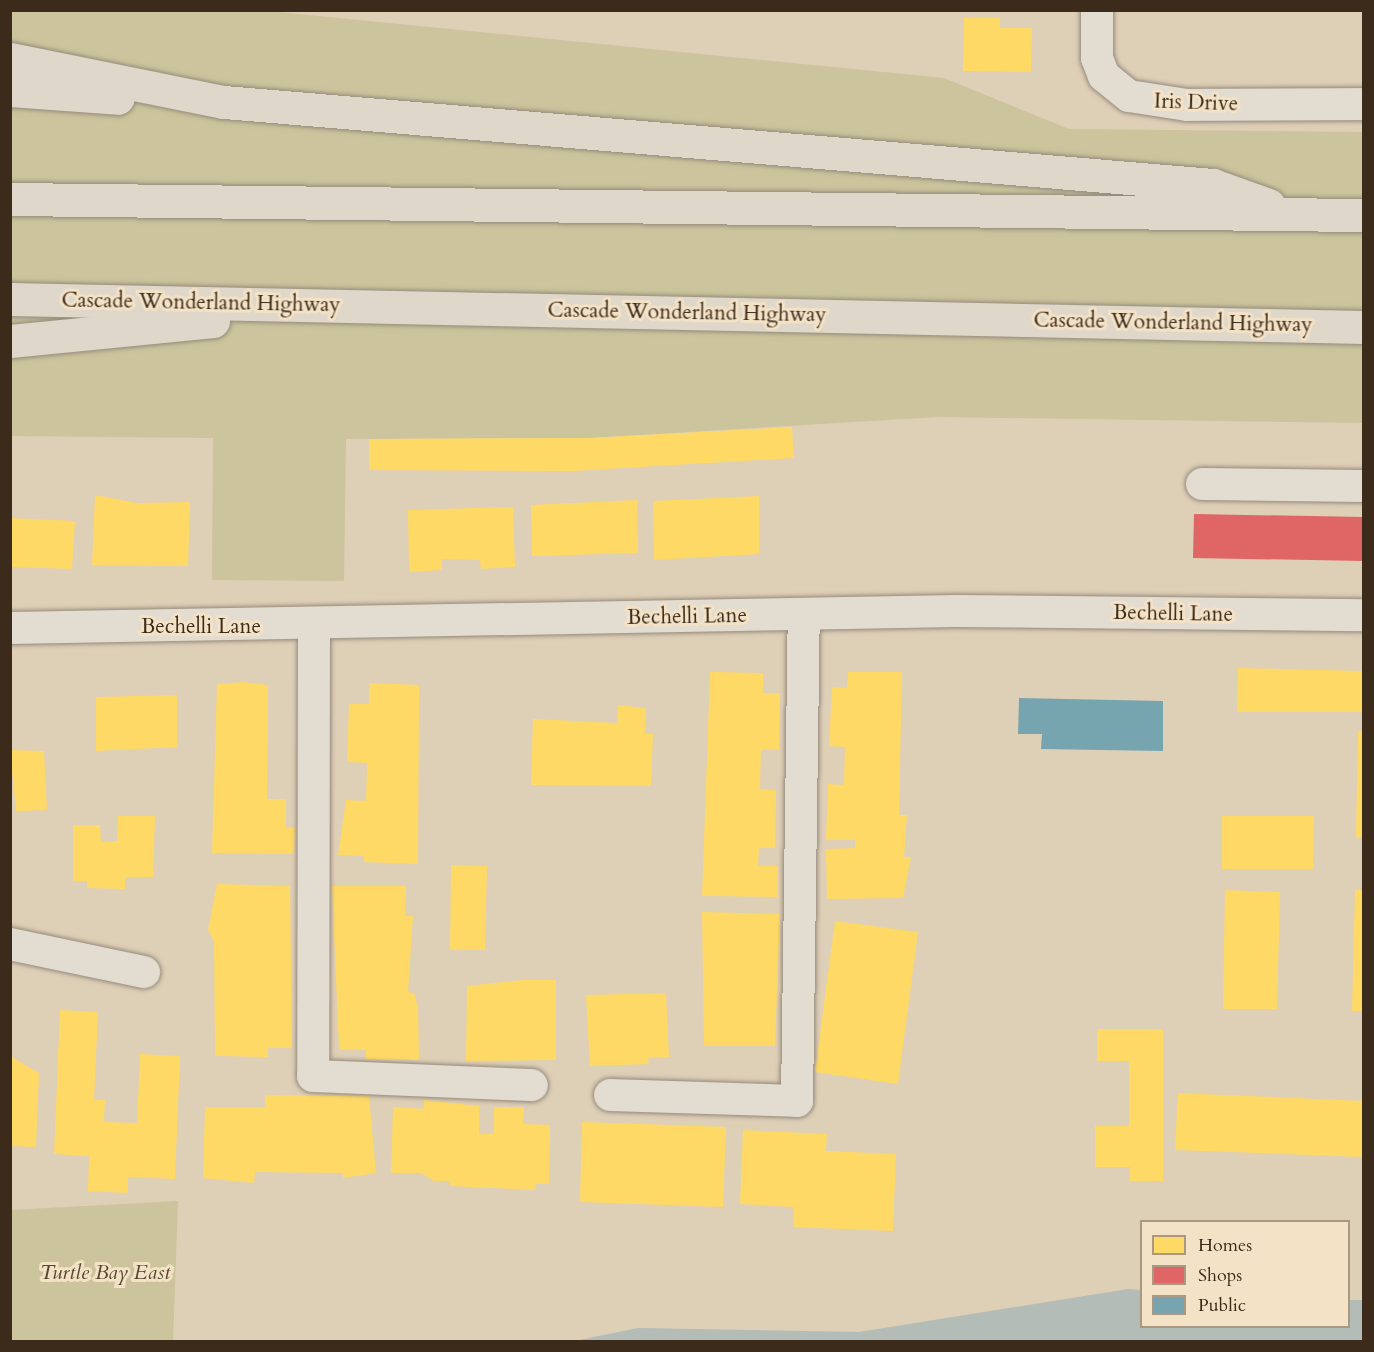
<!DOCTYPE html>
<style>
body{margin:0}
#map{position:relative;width:1374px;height:1352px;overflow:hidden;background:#decfb7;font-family:Cardo,serif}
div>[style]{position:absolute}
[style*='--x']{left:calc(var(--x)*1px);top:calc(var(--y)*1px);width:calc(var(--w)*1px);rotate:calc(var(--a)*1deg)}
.green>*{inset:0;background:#cbc49c}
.water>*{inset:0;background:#b3bcb6}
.homes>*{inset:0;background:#ffd966}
.shops>*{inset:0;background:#e06666}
.public>*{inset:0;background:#76a5af}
.roads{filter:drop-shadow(0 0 2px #958b7c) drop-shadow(0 0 2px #958b7c)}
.minor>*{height:32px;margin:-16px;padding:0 16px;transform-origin:16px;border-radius:16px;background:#e3dcd0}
.highway>*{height:33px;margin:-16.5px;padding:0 16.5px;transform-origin:16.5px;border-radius:16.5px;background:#dfd7c9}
span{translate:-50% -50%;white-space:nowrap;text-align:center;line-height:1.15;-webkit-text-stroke:6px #f3e2c6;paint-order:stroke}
.street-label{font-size:21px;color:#3c2a1b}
.park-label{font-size:21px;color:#554730;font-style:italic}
.frame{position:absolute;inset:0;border:12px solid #3c2a1b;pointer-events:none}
.legend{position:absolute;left:1140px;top:1220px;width:210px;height:108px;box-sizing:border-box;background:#f3e2c6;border:2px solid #aa9882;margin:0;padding:8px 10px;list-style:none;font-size:18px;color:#3c2a1b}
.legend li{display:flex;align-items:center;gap:12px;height:30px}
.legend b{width:30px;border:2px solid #aa9882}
</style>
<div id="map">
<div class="green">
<div style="clip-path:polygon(10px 11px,268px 11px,944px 78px,1069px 129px,1363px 132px,1363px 423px,938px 417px,589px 438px,346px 439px,344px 581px,212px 580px,213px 438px,11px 436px)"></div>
<div style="clip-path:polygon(178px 1201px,173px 1341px,11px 1341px,11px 1210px)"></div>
</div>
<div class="water">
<div style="clip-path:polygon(1128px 1289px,1141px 1290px,1142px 1326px,1348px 1326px,1349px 1300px,1363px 1300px,1363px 1341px,574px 1341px,638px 1328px,859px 1332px)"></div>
</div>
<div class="homes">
<div style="clip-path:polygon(964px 18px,1000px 18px,1000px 28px,1032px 28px,1031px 72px,963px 71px)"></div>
<div style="clip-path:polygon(792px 427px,794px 458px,573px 471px,369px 470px,369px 439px,589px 438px)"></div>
<div style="clip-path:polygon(95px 495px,137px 503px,190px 502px,188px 566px,92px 565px)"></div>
<div style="clip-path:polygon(759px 496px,759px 554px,654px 560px,653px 501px)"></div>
<div style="clip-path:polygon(637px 500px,638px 553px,532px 556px,531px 505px)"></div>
<div style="clip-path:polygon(513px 507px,515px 567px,481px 569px,480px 560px,442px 559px,442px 570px,409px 572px,408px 510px)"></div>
<div style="clip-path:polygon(10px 518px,75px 521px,72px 569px,10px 567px)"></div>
<div style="clip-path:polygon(1238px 668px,1364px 671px,1364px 712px,1237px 712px)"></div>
<div style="clip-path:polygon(710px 672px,763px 673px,763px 693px,780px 693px,779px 750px,761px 750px,760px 789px,776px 790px,775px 848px,759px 848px,758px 866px,778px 866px,778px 897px,702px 896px)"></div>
<div style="clip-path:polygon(848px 672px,902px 672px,899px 815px,907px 815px,904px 857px,911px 857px,903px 898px,827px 899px,826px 849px,855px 848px,855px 840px,826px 840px,828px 784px,844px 785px,845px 747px,829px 746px,832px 687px,847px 688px)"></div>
<div style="clip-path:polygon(244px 682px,268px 685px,267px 799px,286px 799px,286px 827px,295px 828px,294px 854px,212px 853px,217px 684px)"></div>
<div style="clip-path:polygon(369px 683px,419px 685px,418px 864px,364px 862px,364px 856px,338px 855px,346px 800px,366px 801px,367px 763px,347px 762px,349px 704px,369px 704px)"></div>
<div style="clip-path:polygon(177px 695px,177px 747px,96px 751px,96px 697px)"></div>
<div style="clip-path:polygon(618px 705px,646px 708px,645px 734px,653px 734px,651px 786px,531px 785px,533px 719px,617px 723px)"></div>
<div style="clip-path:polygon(1358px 731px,1364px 731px,1364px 838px,1356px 837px)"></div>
<div style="clip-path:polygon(10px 750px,44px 751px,47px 810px,16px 811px)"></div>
<div style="clip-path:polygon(118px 816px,155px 816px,153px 877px,125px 877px,125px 889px,87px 888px,87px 881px,73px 881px,73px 825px,100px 825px,101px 842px,117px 841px)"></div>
<div style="clip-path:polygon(1222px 816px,1314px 816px,1313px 869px,1222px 869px)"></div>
<div style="clip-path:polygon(451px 865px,487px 866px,485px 950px,450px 950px)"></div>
<div style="clip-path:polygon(217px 884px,290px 886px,292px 1048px,268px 1048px,268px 1057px,215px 1056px,214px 942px,208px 929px)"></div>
<div style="clip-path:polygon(332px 886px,406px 886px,405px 916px,413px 916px,408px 992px,414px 993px,418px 1007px,419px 1060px,366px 1059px,366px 1050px,339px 1049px)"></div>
<div style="clip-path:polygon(1225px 890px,1280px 892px,1277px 1009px,1223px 1009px)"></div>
<div style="clip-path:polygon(1355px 890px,1364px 890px,1364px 1011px,1352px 1011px)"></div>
<div style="clip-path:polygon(702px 912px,780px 914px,775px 1046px,704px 1046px)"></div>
<div style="clip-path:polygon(835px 921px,918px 932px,898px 1084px,815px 1072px)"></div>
<div style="clip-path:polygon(522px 980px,556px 980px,556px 1060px,466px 1061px,467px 986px)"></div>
<div style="clip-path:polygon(666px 993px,669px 1057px,648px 1058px,649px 1064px,590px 1066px,586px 995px)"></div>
<div style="clip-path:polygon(60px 1010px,98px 1012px,94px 1100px,105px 1100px,104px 1122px,137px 1123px,140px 1054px,180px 1056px,175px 1179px,128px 1177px,128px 1193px,88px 1191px,89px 1156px,54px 1154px)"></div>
<div style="clip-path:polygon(1097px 1029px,1163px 1029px,1163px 1181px,1130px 1181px,1130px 1167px,1095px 1167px,1095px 1126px,1129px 1126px,1129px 1061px,1097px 1061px)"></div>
<div style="clip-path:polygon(10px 1049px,13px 1058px,39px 1073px,36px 1147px,10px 1146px)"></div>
<div style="clip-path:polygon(1178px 1093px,1364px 1101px,1364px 1157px,1175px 1150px)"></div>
<div style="clip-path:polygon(265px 1095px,369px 1096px,376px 1173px,343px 1178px,343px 1173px,255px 1172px,254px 1183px,203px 1178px,205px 1107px,265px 1107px)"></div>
<div style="clip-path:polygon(424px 1100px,479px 1106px,479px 1134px,494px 1134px,494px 1107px,524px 1107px,523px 1124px,550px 1125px,549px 1184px,536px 1184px,535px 1190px,450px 1186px,450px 1181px,434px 1181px,421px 1173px,391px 1173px,393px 1107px,424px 1109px)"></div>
<div style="clip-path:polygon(582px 1122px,726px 1127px,723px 1207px,580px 1202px)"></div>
<div style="clip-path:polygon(743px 1130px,827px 1134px,826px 1151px,896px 1154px,893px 1231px,793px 1227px,794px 1207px,740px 1204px)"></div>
</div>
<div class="shops">
<div style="clip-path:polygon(1194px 514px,1364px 517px,1364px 561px,1193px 558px)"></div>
</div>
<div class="public">
<div style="clip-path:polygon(1019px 698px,1163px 701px,1163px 751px,1041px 749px,1042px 734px,1018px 734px)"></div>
</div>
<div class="roads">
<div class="minor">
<div style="--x:1097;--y:10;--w:48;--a:90"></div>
<div style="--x:1097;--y:58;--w:19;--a:69"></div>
<div style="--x:1104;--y:76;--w:32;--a:39"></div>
<div style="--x:1129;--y:96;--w:59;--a:8.8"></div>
<div style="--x:1187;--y:105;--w:177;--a:-0.3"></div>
<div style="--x:1202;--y:484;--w:162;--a:0.7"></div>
<div style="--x:314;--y:626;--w:450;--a:90.1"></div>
<div style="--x:313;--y:1076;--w:219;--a:2.4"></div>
<div style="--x:10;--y:628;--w:946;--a:-1.03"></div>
<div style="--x:956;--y:611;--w:408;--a:0.6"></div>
<div style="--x:10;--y:944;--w:137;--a:11.8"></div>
<div style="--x:610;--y:1095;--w:187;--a:1.8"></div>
<div style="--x:797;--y:1101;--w:487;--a:-89.2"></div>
</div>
<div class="highway">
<div style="--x:10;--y:59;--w:218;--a:11.4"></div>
<div style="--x:224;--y:102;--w:992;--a:4.8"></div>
<div style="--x:1213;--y:185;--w:59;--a:19.7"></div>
<div style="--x:10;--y:90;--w:108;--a:4.2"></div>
<div style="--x:10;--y:199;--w:1354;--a:0.68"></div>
<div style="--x:10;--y:299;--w:1354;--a:1.18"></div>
<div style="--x:10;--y:341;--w:204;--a:-5.6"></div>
</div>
</div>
<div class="street-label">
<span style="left:1196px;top:103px;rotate:2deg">Iris Drive</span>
<span style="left:201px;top:303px;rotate:1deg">Cascade Wonderland Highway</span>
<span style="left:687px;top:313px;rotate:1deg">Cascade Wonderland Highway</span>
<span style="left:1173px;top:323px;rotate:1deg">Cascade Wonderland Highway</span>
<span style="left:1173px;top:614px;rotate:1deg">Bechelli Lane</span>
<span style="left:687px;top:617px;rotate:-1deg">Bechelli Lane</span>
<span style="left:201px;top:627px">Bechelli Lane</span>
</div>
<div class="park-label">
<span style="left:105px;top:1273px">Turtle Bay East</span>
</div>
<div class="frame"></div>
<ul class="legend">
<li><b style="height:16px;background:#ffd966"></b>Homes</li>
<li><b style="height:16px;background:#e06666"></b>Shops</li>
<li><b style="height:16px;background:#76a5af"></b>Public</li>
</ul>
</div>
